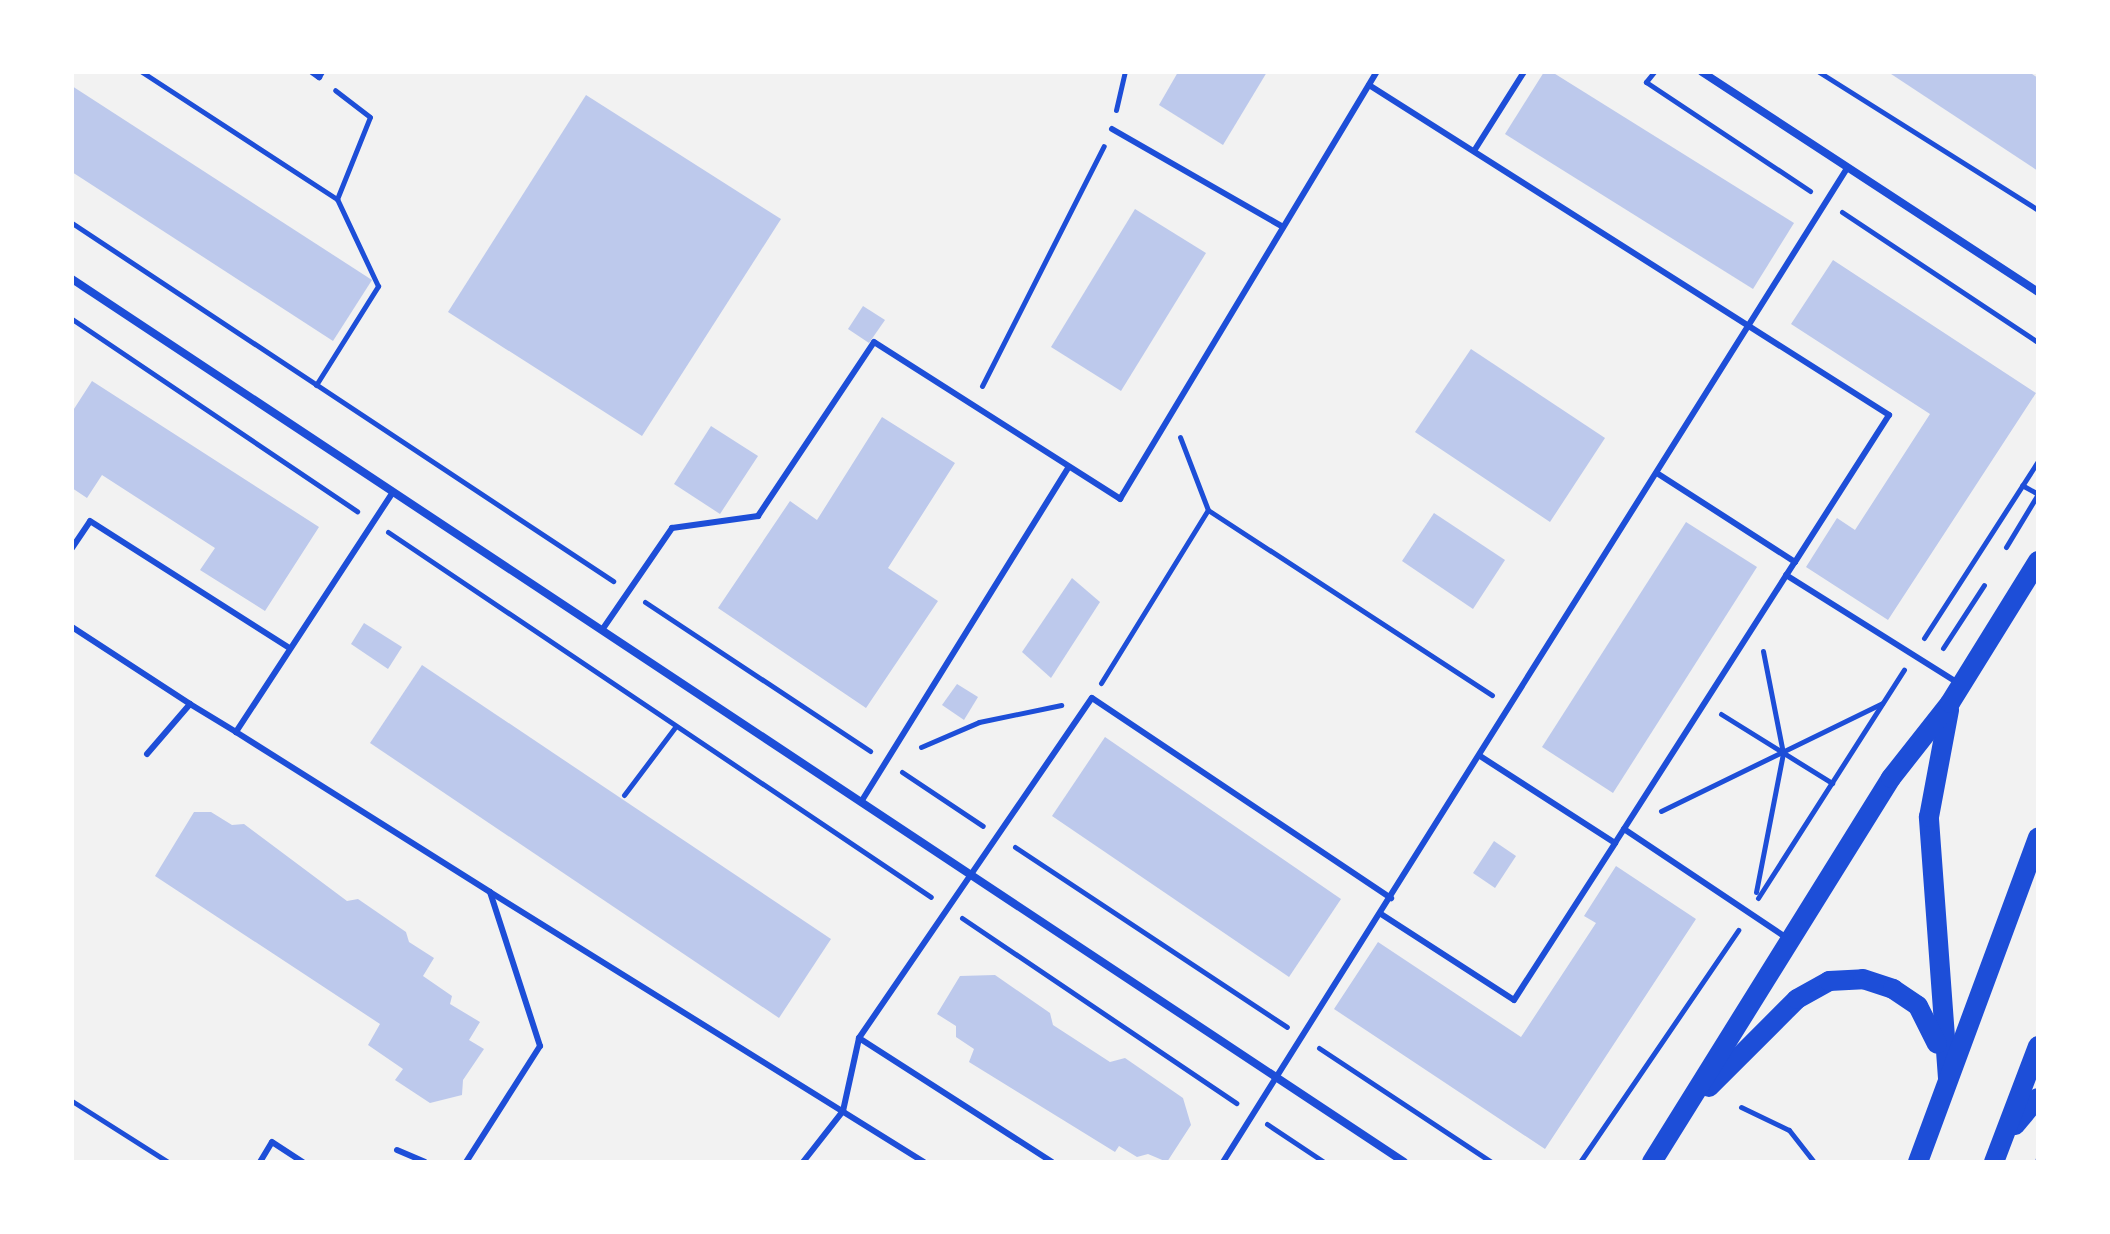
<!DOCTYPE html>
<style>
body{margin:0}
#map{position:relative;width:2110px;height:1234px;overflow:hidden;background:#f2f2f2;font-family:"Source Sans 3",sans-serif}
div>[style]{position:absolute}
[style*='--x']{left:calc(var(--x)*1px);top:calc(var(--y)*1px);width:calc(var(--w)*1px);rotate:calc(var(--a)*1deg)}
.building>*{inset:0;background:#bdc9ec}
.path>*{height:5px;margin:-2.5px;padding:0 2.5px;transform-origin:2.5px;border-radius:2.5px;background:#1d4ed8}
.service>*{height:6px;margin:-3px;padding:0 3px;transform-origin:3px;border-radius:3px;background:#1d4ed8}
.minor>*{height:8px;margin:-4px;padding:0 4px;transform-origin:4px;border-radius:4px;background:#1d4ed8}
.primary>*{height:20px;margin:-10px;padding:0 10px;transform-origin:10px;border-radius:10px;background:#1d4ed8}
span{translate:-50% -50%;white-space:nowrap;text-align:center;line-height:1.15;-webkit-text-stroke:6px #fff;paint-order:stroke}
.frame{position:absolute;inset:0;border:74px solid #fff;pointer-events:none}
</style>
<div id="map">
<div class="building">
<div style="clip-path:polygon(1178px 72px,1267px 72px,1223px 145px,1159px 105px)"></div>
<div style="clip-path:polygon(1544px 72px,1552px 72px,1794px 223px,1753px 289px,1505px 134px)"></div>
<div style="clip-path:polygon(1888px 72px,2029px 72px,2038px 78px,2038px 171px)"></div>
<div style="clip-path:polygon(72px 86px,372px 280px,333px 341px,72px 172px)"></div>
<div style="clip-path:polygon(586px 95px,781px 219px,642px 436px,448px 312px)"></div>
<div style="clip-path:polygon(1135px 209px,1206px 253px,1121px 391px,1051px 347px)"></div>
<div style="clip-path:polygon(1833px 260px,2036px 393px,1888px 620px,1806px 567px,1837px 518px,1855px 530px,1930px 414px,1791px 324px)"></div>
<div style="clip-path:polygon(863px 306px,885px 320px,869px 343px,848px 329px)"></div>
<div style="clip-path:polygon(1471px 349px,1605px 438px,1550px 522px,1415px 432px)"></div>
<div style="clip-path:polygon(92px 381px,319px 527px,265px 611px,200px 570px,215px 548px,102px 475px,87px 498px,72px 488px,72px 412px)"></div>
<div style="clip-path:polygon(882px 417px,955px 463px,888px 568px,938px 601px,866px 708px,718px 608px,790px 501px,817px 520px)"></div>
<div style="clip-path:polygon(711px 426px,758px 456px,720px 514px,674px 484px)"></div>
<div style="clip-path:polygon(1434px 513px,1505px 560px,1473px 609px,1402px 561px)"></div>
<div style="clip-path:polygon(1686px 522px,1757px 567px,1613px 793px,1542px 747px)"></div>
<div style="clip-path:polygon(1072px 578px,1100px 602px,1051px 678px,1022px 652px)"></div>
<div style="clip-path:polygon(364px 623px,402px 647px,388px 669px,351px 644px)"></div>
<div style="clip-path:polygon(422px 665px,831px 939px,779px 1018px,370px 743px)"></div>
<div style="clip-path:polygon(957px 684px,978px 697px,964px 720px,942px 705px)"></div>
<div style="clip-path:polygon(1105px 737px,1341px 899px,1289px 977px,1052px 816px)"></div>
<div style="clip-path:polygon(194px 812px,211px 812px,232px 825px,244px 824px,347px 901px,358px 899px,406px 932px,409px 942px,434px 958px,423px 976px,452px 996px,450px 1004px,480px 1022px,469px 1040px,484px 1049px,463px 1080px,462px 1095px,430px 1103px,395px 1080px,403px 1069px,368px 1045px,380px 1024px,155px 876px)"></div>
<div style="clip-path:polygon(1494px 841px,1516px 856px,1495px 888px,1473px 873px)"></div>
<div style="clip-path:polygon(1616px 866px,1696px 919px,1545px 1149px,1334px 1009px,1378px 942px,1521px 1037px,1596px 923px,1584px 916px)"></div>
<div style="clip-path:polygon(995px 975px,1050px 1013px,1053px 1025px,1110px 1062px,1125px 1058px,1183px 1098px,1191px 1125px,1167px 1162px,1148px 1154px,1137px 1157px,1119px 1146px,1115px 1152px,969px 1062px,974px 1049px,956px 1037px,956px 1026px,937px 1014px,960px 976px)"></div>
</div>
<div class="path">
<div style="--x:142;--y:72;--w:233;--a:33.1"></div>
<div style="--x:1654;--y:72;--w:13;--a:129"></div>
<div style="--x:1646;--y:82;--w:197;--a:33.6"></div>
<div style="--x:1819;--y:72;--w:259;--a:32.2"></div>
<div style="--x:1116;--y:110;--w:39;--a:-77"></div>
<div style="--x:1842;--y:212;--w:235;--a:33.6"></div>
<div style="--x:72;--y:223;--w:649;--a:33.49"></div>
<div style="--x:72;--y:319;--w:344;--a:34"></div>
<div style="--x:316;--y:385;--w:117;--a:-57.9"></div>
<div style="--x:378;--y:286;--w:96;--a:-115.2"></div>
<div style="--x:337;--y:199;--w:88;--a:-68.1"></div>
<div style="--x:370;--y:117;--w:44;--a:-142.4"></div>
<div style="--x:982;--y:386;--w:269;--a:-63.1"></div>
<div style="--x:1208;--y:510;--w:339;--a:33.1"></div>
<div style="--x:388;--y:532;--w:654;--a:33.91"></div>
<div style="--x:2006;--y:547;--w:62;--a:-58.9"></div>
<div style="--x:2038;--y:494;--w:18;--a:-151"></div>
<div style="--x:645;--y:602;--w:270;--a:33.5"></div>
<div style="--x:1924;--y:638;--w:211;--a:-57.2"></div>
<div style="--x:1943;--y:648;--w:75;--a:-56.9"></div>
<div style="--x:1101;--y:683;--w:203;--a:-58.3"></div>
<div style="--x:1208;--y:510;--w:78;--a:-111"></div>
<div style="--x:1721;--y:714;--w:131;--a:31.9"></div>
<div style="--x:921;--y:747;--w:63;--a:-23.3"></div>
<div style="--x:979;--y:722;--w:84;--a:-11.7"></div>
<div style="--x:902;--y:772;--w:97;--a:33.7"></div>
<div style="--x:624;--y:795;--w:86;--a:-53"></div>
<div style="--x:1661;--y:811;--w:246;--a:-26"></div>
<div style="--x:1015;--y:847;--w:326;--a:33.5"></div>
<div style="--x:1756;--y:892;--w:142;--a:-79"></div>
<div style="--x:1783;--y:753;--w:104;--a:-101.1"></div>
<div style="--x:1758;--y:898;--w:271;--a:-57.4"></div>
<div style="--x:962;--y:918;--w:331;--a:34"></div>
<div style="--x:1319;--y:1048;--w:206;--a:33.5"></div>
<div style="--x:72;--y:1101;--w:114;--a:32.4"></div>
<div style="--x:1741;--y:1107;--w:53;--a:25.6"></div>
<div style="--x:1789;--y:1130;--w:41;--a:52"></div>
<div style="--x:1267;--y:1124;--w:69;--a:33.7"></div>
<div style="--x:1580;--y:1162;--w:281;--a:-55.7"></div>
<div style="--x:2037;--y:1162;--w:4;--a:-76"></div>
</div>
<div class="service">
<div style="--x:312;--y:72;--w:9;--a:36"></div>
<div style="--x:319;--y:77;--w:6;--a:-59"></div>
<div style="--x:1369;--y:85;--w:616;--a:32.4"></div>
<div style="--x:1889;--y:415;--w:174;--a:122.6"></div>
<div style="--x:1112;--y:129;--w:197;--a:29.8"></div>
<div style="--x:1474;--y:151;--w:93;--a:-57.7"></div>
<div style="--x:393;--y:492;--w:287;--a:123.2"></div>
<div style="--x:236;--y:732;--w:300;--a:32.2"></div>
<div style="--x:490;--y:892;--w:162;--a:72"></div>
<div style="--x:540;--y:1046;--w:138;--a:122.5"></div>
<div style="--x:72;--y:548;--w:32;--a:-56"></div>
<div style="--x:90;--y:521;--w:236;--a:32.5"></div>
<div style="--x:1786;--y:575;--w:205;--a:32.1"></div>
<div style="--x:72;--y:627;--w:141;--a:33.1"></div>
<div style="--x:602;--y:630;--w:124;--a:-55.5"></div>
<div style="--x:672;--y:528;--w:87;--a:-7.9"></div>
<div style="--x:758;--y:516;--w:209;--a:-56.3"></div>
<div style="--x:874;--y:342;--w:292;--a:32.5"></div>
<div style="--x:1120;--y:499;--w:498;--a:-59"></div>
<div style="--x:147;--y:754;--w:66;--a:-49.3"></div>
<div style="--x:190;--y:704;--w:54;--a:31.3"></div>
<div style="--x:861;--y:802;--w:394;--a:-58.2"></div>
<div style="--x:1624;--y:829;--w:196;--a:33.8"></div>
<div style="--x:1615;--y:843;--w:334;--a:-57.4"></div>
<div style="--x:1795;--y:562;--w:164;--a:-147.2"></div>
<div style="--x:490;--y:892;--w:511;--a:31.89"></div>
<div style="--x:1381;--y:914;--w:158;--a:32.9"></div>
<div style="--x:1514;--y:1000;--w:187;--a:-57.2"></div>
<div style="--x:1615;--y:843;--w:161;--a:-147.2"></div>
<div style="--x:859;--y:1038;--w:229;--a:32.7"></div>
<div style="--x:397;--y:1150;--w:30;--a:23"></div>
<div style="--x:260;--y:1162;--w:23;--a:-59"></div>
<div style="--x:272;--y:1142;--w:37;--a:33"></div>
<div style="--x:803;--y:1162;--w:65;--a:-51.9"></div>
<div style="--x:843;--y:1111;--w:75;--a:-77.6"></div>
<div style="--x:859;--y:1038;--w:412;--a:-55.6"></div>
<div style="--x:1092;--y:698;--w:360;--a:33.8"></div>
<div style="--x:1223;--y:1162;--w:1175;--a:-57.87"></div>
</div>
<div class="minor">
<div style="--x:1702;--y:72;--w:402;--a:33.2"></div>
<div style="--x:72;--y:279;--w:1598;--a:33.54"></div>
</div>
<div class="primary">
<div style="--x:1948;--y:1078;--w:262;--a:-94.2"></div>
<div style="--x:1929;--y:817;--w:109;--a:-79.4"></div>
<div style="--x:1709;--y:1087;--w:124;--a:-45"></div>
<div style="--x:1797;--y:999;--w:37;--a:-29"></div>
<div style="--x:1829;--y:981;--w:34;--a:-3"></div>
<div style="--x:1863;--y:979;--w:32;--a:18"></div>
<div style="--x:1893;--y:989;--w:30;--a:34"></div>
<div style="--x:1918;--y:1006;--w:42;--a:63.4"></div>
<div style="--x:2015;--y:1125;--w:35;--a:-50"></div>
<div style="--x:1652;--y:1162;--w:452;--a:-58.1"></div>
<div style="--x:1891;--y:778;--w:95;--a:-51.8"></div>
<div style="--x:1950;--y:703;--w:167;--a:-58.2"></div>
<div style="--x:1918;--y:1162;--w:346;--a:-69.7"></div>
<div style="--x:1994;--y:1162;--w:124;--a:-69.2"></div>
</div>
<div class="frame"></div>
</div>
